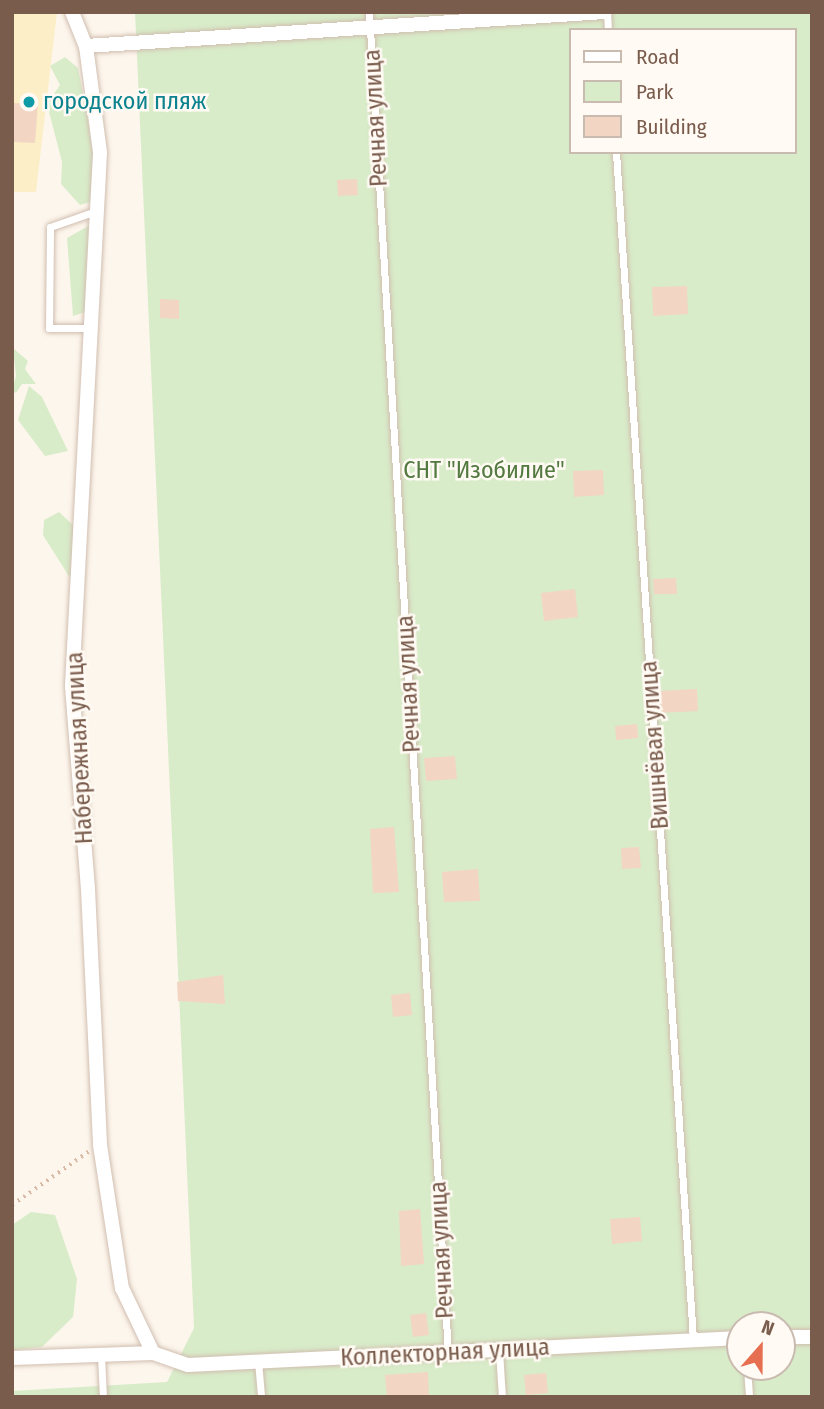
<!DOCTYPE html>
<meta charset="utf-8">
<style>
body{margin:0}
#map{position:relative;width:824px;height:1409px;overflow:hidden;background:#fdf6ec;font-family:"Fira Sans Condensed",sans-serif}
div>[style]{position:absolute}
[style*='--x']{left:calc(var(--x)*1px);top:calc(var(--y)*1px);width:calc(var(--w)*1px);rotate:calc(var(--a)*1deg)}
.green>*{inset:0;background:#d8ecc9}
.sand>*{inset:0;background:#fcefc7}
.building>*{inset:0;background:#f3d5c3}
.path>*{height:3.5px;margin-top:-1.75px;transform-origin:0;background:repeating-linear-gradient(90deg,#d9b8a5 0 2px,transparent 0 7px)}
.roads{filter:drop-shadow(0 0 2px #d1beb0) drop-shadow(0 0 2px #d1beb0)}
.lane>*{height:7px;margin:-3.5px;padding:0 3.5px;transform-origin:3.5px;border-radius:3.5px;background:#fff}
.street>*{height:14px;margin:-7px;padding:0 7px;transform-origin:7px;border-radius:7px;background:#fff}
.dots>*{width:19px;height:19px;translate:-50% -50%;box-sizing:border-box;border:4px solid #fffaf3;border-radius:50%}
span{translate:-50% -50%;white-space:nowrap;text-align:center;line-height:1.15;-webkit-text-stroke:5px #fffaf3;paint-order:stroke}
.culture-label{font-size:24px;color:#0d838f}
.left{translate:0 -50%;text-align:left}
.street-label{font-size:24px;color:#7a5c4d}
.park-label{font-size:24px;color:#537a41}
.frame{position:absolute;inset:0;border:14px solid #7a5c4d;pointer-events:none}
.legend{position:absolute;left:569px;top:28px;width:228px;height:126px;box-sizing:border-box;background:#fffaf3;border:2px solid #cabbb1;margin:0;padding:9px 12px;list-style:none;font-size:21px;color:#7a5c4d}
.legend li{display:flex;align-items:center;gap:14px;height:35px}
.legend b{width:35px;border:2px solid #cabbb1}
.north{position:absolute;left:726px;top:1311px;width:70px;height:70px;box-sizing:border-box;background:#fffaf3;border:2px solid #cabbb1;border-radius:50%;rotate:21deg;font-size:19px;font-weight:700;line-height:28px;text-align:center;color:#7a5c4d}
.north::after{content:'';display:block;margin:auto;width:24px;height:32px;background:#e76f51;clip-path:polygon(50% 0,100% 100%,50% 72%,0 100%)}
</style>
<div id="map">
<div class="green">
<div style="clip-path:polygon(evenodd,135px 12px,812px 12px,812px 1397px,12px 1397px,12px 1391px,167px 1382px,194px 1328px,135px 12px,570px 30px,794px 30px,794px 152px,570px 152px,570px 30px,135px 12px,740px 1325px,782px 1325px,782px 1367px,740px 1367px,740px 1325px)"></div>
<div style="clip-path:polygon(65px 57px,78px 68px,94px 152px,90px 202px,80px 205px,61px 184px,62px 162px,47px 104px,60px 85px,50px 66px)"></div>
<div style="clip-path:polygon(90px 225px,85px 312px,73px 316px,67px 238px)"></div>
<div style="clip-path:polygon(13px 348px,28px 361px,25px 369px,36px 384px,22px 384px,16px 393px,12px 391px,16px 376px)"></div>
<div style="clip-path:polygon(29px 386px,42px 397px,68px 451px,45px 456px,18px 420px)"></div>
<div style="clip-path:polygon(59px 512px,73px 525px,72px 581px,43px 535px,44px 520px)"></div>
<div style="clip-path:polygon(31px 1212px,55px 1215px,77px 1279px,73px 1317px,42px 1347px,14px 1350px,12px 1225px)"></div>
</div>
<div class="sand">
<div style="clip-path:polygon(12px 12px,57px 12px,36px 192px,12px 192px)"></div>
</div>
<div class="building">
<div style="clip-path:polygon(12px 103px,38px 104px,35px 143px,12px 142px)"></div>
<div style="clip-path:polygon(357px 179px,358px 195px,338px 196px,337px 180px)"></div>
<div style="clip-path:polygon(687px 286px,688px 314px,653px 316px,652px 287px)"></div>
<div style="clip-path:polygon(160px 299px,179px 300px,179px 319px,160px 318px)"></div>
<div style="clip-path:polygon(603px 470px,604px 495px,574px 497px,573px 471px)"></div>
<div style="clip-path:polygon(676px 578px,677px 594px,654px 594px,653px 579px)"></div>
<div style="clip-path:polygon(575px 589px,578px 617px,544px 621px,541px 593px)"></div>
<div style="clip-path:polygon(697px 689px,698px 711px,659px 713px,657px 691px)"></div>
<div style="clip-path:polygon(637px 724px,638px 738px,616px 740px,615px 726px)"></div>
<div style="clip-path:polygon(455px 756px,457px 779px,426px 781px,424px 758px)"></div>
<div style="clip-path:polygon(394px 827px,399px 892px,373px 893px,370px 829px)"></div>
<div style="clip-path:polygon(639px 847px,641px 868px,622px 869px,621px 848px)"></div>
<div style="clip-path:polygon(478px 869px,480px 901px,444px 902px,442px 872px)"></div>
<div style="clip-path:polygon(223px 975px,225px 1004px,178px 1001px,177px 982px)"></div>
<div style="clip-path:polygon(410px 993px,412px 1015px,393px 1017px,391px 995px)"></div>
<div style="clip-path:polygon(420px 1209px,424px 1264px,401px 1266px,399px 1211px)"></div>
<div style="clip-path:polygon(640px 1217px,642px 1241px,612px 1244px,610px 1219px)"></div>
<div style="clip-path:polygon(426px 1313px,429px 1335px,413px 1337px,410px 1315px)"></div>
<div style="clip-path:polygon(428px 1372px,429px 1397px,387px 1397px,385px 1375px)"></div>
<div style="clip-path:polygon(546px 1373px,548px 1393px,526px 1395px,524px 1375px)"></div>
</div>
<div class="path">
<div style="--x:12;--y:1205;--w:93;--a:-34.9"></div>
</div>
<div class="roads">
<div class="lane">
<div style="--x:369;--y:12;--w:1343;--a:86.63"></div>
<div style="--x:607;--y:12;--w:18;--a:87"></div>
<div style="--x:616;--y:152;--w:1188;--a:86.29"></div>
<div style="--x:90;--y:328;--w:41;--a:180"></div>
<div style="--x:49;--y:328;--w:101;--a:-89.4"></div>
<div style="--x:50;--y:227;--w:49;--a:-19.2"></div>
<div style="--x:499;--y:1351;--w:46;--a:86.3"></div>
<div style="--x:101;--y:1356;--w:41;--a:87.2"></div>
<div style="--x:258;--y:1361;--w:36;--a:85"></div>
<div style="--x:747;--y:1367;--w:30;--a:86"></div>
</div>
<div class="street">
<div style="--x:72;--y:12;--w:37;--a:68"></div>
<div style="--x:86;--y:46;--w:108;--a:82.5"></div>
<div style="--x:100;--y:153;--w:534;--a:93.01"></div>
<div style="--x:72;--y:686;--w:204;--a:85.5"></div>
<div style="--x:88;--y:889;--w:256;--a:87.3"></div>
<div style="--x:100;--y:1145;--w:145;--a:81.3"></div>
<div style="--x:122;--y:1288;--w:72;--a:64.5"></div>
<div style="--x:86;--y:46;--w:520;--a:-3.75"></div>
<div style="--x:782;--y:1337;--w:30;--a:0"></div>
<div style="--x:12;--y:1358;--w:141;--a:-2"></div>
<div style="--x:153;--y:1353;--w:37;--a:19"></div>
<div style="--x:188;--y:1365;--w:553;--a:-2.8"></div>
</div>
</div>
<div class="dots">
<div style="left:29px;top:102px;background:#0f9aa8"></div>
</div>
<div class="culture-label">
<span class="left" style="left:43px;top:102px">городской пляж</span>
</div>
<div class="street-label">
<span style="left:376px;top:118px;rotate:-93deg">Речная улица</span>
<span style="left:409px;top:684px;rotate:-93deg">Речная улица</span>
<span style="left:655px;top:745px;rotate:-94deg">Вишнёвая улица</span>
<span style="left:80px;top:748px;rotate:-93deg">Набережная улица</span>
<span style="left:442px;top:1250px;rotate:-93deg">Речная улица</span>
<span style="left:445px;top:1353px;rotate:-3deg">Коллекторная улица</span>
</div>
<div class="park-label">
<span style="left:484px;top:471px">СНТ "Изобилие"</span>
</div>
<div class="frame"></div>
<ul class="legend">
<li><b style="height:9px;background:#fff"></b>Road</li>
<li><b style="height:19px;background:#d8ecc9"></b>Park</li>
<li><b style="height:19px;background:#f3d5c3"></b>Building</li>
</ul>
<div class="north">N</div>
</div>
